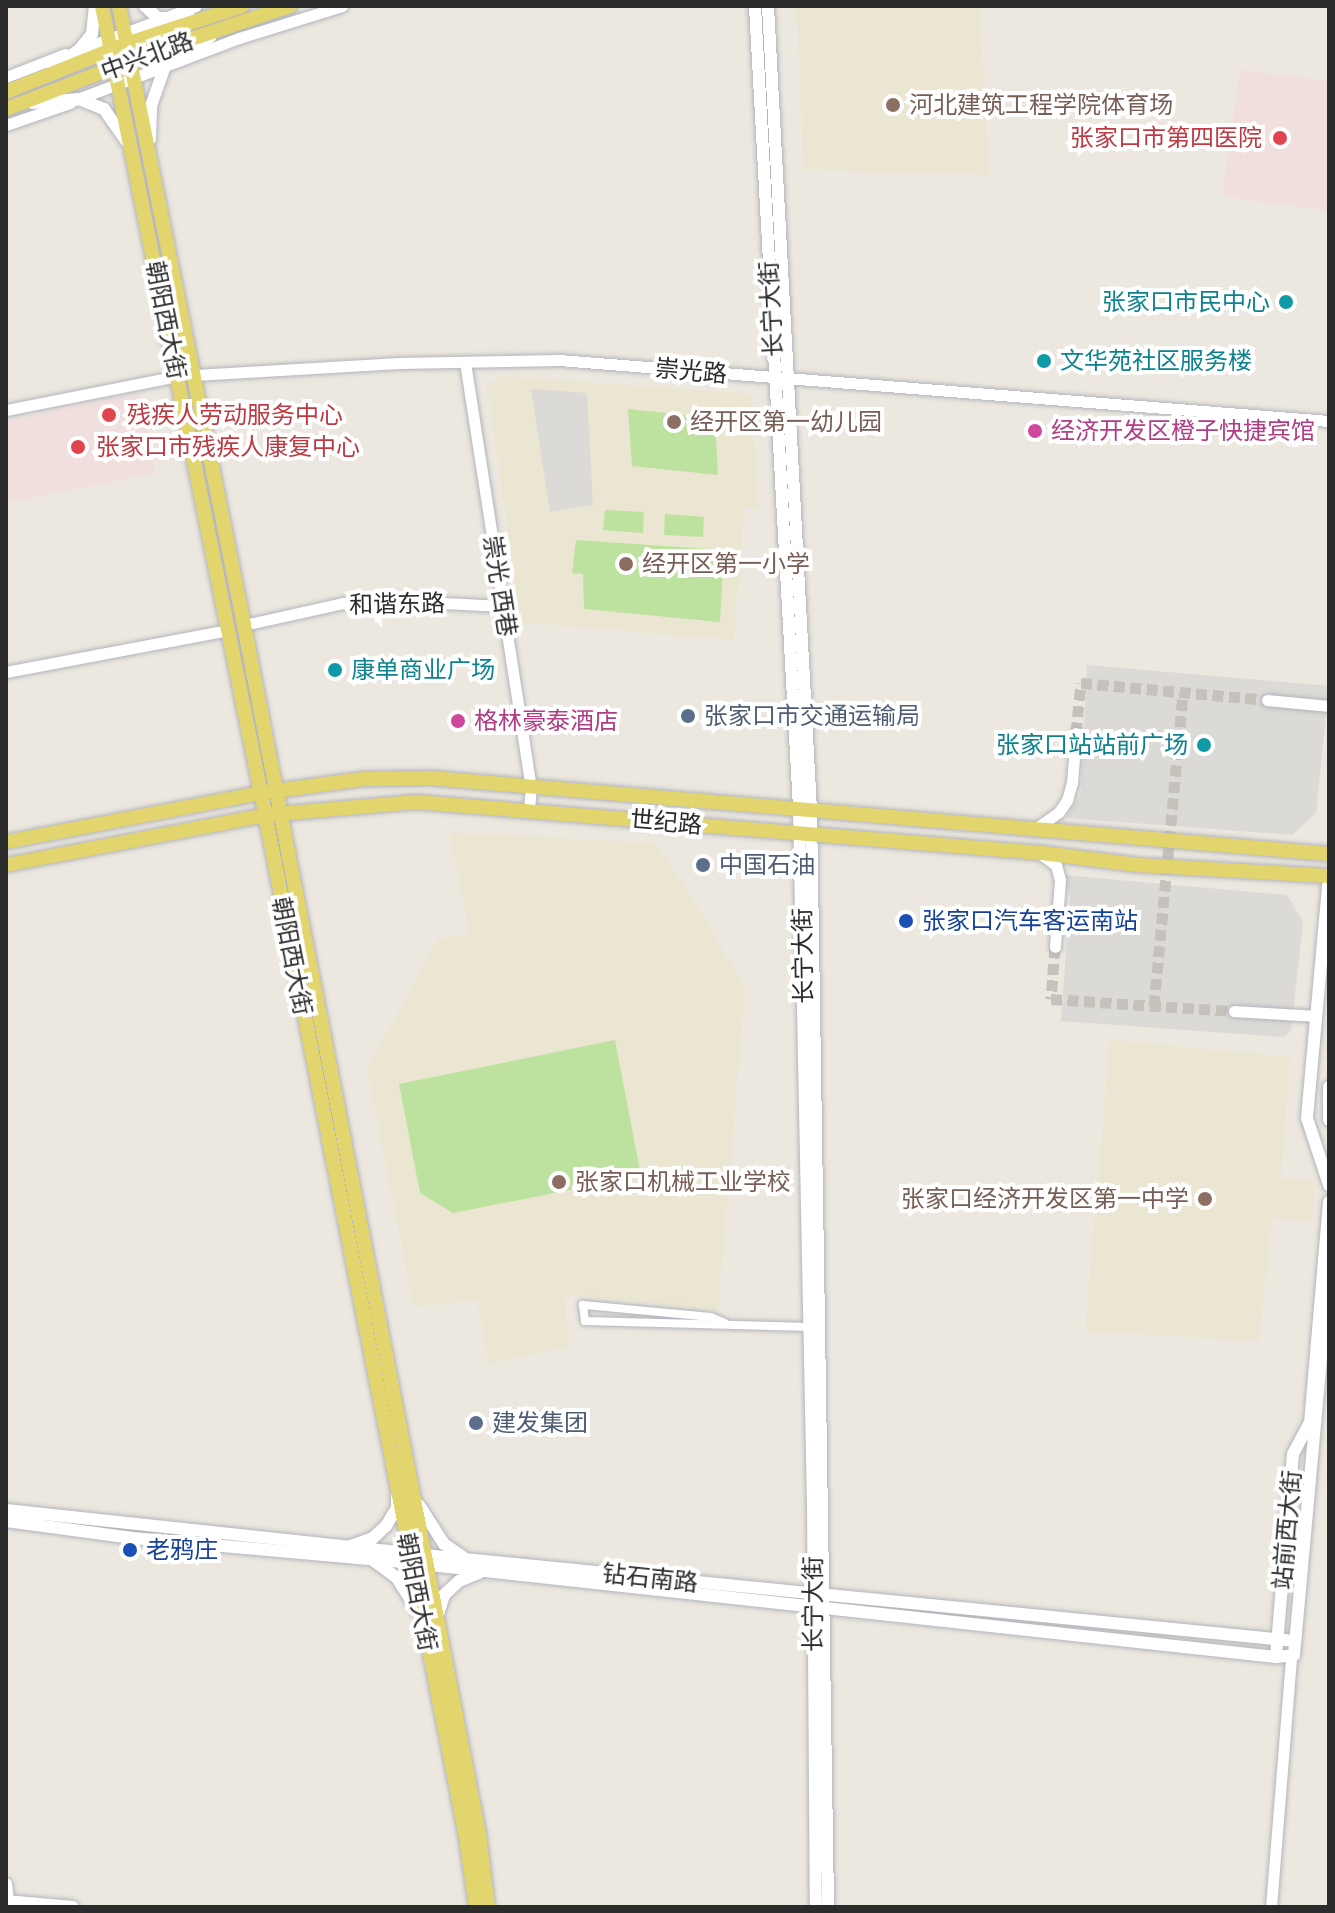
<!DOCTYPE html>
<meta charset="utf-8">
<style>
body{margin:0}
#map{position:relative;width:1335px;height:1913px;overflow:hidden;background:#ece8df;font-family:Raleway,"Noto Sans SC",sans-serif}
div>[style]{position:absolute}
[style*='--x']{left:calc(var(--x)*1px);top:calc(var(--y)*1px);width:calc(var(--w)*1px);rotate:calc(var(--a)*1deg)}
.education>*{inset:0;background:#ebe6d1}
.medical>*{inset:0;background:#f1dfde}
.pitch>*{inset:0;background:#bde29f}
.plaza>*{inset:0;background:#dcdad6}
.tertiary-tunnel>*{height:11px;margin-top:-5.5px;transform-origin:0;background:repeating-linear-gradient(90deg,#c5c2bb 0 11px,transparent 0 16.5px)}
.roads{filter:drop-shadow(0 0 2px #b3b4bd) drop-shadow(0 0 2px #b3b4bd)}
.minor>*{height:8px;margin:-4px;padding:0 4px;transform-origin:4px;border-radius:4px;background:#fff}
.tertiary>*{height:11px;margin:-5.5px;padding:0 5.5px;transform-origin:5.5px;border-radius:5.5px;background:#fff}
.secondary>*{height:12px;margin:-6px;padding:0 6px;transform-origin:6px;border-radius:6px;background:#fff}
.primary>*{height:14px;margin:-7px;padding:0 7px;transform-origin:7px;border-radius:7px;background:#e2d56e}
.dots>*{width:22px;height:22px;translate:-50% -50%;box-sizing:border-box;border:4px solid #fff;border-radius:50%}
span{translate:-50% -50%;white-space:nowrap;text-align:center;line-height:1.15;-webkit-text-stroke:8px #fff;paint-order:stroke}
.street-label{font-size:24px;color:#2b2b2b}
.education-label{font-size:24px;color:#785e54}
.left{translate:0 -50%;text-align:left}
.right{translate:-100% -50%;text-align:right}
.health-label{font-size:24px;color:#be3a42}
.culture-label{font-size:24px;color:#0d838f}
.hotel-label{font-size:24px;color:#b23c85}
.service-label{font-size:24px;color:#4e5e75}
.transit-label{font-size:24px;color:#164399}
.frame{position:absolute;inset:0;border:8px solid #2b2b2b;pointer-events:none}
</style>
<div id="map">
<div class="education">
<div style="clip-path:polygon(796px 6px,979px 6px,989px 175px,804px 169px)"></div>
<div style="clip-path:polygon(500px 376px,751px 394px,758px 508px,744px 507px,734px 640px,521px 622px,487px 385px)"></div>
<div style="clip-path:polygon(449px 833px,656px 843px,705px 918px,745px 990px,718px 1310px,565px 1294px,568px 1346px,489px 1364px,477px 1300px,414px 1307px,367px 1069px,438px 939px,470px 933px)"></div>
<div style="clip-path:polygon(1110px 1040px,1290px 1057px,1281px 1179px,1316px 1182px,1312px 1221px,1272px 1218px,1259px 1341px,1085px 1331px)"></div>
</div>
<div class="medical">
<div style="clip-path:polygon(1240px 70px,1329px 81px,1329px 211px,1222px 196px)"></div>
<div style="clip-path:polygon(140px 392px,156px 473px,6px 503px,6px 421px)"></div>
</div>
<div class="pitch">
<div style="clip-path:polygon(628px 409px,715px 418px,718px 475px,632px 466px)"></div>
<div style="clip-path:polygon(605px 510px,644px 512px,643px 533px,603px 530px)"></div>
<div style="clip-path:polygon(665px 514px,704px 517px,703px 537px,664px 535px)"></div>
<div style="clip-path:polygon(576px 540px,724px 550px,720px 622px,584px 609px,583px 574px,572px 573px)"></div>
<div style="clip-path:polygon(615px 1040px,641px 1176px,453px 1213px,420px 1193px,399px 1084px)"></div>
</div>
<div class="plaza">
<div style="clip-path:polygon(531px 389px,587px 393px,593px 505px,550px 512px)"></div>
<div style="clip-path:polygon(1087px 665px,1329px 686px,1316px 813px,1292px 835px,1066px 818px,1081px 793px)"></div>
<div style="clip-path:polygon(1063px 875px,1287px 895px,1303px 922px,1291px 1030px,1284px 1037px,1061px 1021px,1070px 896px)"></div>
</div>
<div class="tertiary-tunnel">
<div style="--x:1076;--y:733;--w:50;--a:-84.3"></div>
<div style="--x:1081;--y:683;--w:187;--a:5.2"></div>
<div style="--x:1055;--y:947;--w:52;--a:94.4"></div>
<div style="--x:1051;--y:999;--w:183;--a:3.8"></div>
<div style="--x:1154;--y:1006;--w:314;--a:-84.7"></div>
</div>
<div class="roads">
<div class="minor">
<div style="--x:725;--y:1323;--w:15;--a:-157"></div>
<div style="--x:711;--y:1317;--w:129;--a:-174.6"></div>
<div style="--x:583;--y:1305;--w:16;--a:83"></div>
<div style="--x:585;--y:1321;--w:225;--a:1.5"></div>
</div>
<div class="tertiary">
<div style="--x:77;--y:51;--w:127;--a:-20.7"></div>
<div style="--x:6;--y:77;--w:63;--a:-21.3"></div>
<div style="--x:75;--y:100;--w:175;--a:-20.7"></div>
<div style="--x:239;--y:38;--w:108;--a:-17.3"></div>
<div style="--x:6;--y:125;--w:68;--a:-19"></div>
<div style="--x:465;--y:362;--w:429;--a:81.2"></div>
<div style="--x:531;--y:786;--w:24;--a:95"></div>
<div style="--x:195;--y:375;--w:204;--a:-3.4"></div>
<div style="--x:399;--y:363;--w:160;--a:-1.1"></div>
<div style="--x:559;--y:360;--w:772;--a:4.53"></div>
<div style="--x:6;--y:410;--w:174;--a:-11.2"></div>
<div style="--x:244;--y:625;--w:101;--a:-12.5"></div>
<div style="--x:343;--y:603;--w:40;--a:-4.3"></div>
<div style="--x:383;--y:600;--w:120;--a:2.9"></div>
<div style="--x:6;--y:672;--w:226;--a:-10.7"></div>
<div style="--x:1267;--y:700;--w:62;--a:5.5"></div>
<div style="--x:1035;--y:829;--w:29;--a:-35"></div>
<div style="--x:1059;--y:812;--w:14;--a:-56"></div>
<div style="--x:1067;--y:800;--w:18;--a:-74"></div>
<div style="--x:1072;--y:783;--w:50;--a:-85.4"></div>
<div style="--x:1042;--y:855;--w:17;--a:36"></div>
<div style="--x:1056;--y:865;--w:16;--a:75"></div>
<div style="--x:1060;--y:880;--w:67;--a:94.3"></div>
<div style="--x:1234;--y:1011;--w:82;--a:3.5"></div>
<div style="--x:1271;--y:1907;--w:250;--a:-85.4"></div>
</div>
<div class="secondary">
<div style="--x:145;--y:6;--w:18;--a:43"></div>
<div style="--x:158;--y:18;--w:32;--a:0"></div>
<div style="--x:755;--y:6;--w:804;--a:86.86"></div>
<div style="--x:799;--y:809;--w:696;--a:88.85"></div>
<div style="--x:813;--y:1505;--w:402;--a:89.6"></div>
<div style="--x:768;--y:6;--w:805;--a:86.94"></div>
<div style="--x:811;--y:810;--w:1097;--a:89.11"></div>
<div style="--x:53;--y:68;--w:32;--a:-35"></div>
<div style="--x:79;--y:50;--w:21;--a:-51"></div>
<div style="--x:92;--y:34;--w:28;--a:-84"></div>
<div style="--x:32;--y:103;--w:47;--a:-4.9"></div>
<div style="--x:79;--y:99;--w:27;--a:22"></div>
<div style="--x:104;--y:109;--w:39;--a:55"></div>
<div style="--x:150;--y:139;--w:33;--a:-88"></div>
<div style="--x:151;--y:106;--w:42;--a:-70.7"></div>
<div style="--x:165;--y:66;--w:54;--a:-32.8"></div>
<div style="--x:1329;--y:876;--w:243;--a:95.2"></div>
<div style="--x:1307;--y:1118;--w:71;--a:71.8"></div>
<div style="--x:1329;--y:1087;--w:33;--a:90"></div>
<div style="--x:1329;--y:1202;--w:221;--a:94.9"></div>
<div style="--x:1310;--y:1422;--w:36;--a:118"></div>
<div style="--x:1293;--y:1454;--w:204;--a:94.8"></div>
<div style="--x:1276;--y:1657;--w:18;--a:-6"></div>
<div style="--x:1294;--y:1655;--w:388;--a:-84.8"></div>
<div style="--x:419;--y:1505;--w:46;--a:57.3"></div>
<div style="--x:444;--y:1544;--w:23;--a:34"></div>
<div style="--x:6;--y:1510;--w:420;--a:6.1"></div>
<div style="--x:424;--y:1555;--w:875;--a:5.64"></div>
<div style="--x:6;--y:1521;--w:128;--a:7.6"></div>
<div style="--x:133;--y:1538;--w:279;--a:5.1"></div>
<div style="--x:411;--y:1563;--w:870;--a:6.2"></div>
<div style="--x:351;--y:1546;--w:23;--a:-20"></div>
<div style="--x:373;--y:1538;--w:18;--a:-43"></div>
<div style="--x:386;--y:1526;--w:21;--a:-59"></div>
<div style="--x:397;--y:1508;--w:11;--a:-90"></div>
<div style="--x:374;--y:1561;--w:29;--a:36"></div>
<div style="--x:397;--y:1578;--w:41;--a:57.8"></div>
<div style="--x:437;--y:1617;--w:23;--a:-72"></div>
<div style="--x:444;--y:1595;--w:21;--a:-43"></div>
<div style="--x:459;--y:1581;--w:22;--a:-22"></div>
<div style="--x:6;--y:1884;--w:23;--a:83"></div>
<div style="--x:6;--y:1901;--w:67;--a:5.1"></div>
</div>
<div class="primary">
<div style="--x:102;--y:6;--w:803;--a:78.58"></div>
<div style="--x:261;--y:793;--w:1059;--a:78.89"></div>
<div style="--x:465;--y:1832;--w:76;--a:81.7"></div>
<div style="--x:119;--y:6;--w:631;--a:78.58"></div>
<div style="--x:244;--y:625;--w:1232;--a:79"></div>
<div style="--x:479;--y:1834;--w:74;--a:83"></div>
<div style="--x:6;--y:92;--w:129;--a:-21.8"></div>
<div style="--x:126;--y:44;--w:122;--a:-18.1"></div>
<div style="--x:6;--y:109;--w:173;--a:-21.1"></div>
<div style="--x:167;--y:47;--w:130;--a:-18.4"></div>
<div style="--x:6;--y:842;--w:260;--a:-10.9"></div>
<div style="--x:261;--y:793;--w:103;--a:-7.8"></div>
<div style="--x:363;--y:779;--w:68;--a:-0.8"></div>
<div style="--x:431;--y:778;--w:901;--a:4.84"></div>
<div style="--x:6;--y:865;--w:264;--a:-10.9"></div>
<div style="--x:265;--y:815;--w:152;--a:-4.9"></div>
<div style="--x:416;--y:802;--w:628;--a:4.66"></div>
<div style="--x:1042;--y:853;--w:96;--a:7.2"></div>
<div style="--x:1137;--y:865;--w:192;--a:3.3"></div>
</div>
</div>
<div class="dots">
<div style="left:893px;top:105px;background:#8d6e63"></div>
<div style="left:1280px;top:138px;background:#e0444e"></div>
<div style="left:1286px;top:302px;background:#0f9aa8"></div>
<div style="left:1044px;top:361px;background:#0f9aa8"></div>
<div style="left:109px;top:415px;background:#e0444e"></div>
<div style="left:674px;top:422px;background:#8d6e63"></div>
<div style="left:1035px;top:431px;background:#d1479c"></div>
<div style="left:78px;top:447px;background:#e0444e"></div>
<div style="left:626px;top:564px;background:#8d6e63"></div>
<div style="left:335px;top:670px;background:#0f9aa8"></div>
<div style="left:688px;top:716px;background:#5c6f8a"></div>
<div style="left:458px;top:721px;background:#d1479c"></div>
<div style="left:1204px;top:745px;background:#0f9aa8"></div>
<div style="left:703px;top:865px;background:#5c6f8a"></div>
<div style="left:906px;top:921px;background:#1a4fb4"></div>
<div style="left:559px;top:1182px;background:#8d6e63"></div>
<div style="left:1205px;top:1199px;background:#8d6e63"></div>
<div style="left:476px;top:1423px;background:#5c6f8a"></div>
<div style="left:130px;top:1550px;background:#1a4fb4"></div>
</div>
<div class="street-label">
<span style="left:147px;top:56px;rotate:-20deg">中兴北路</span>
<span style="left:771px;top:309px;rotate:-93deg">长宁大街</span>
<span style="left:166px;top:320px;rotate:79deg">朝阳西大街</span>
<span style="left:691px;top:371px;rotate:5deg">崇光路</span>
<span style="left:500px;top:586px;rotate:81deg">崇光 西巷</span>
<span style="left:397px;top:604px;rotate:-1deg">和谐东路</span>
<span style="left:666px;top:822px;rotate:5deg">世纪路</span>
<span style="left:292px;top:956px;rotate:79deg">朝阳西大街</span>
<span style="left:803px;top:956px;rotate:-91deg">长宁大街</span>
<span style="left:1287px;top:1530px;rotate:-85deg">站前西大街</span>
<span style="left:650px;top:1578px;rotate:6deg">钻石南路</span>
<span style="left:417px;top:1592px;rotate:79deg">朝阳西大街</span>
<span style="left:813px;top:1604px;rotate:-90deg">长宁大街</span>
</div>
<div class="education-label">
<span class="left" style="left:909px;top:105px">河北建筑工程学院体育场</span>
<span class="left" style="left:690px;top:422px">经开区第一幼儿园</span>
<span class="left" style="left:642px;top:564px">经开区第一小学</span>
<span class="left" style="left:575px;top:1182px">张家口机械工业学校</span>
<span class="right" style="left:1189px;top:1199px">张家口经济开发区第一中学</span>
</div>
<div class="health-label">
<span class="right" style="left:1262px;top:138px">张家口市第四医院</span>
<span class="left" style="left:127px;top:415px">残疾人劳动服务中心</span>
<span class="left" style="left:96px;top:447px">张家口市残疾人康复中心</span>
</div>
<div class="culture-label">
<span class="right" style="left:1270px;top:302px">张家口市民中心</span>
<span class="left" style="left:1060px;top:361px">文华苑社区服务楼</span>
<span class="left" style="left:351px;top:670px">康单商业广场</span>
<span class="right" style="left:1188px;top:745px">张家口站站前广场</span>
</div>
<div class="hotel-label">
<span class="left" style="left:1051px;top:431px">经济开发区橙子快捷宾馆</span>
<span class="left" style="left:474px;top:721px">格林豪泰酒店</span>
</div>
<div class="service-label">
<span class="left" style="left:704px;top:716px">张家口市交通运输局</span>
<span class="left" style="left:719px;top:865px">中国石油</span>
<span class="left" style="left:492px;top:1423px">建发集团</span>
</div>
<div class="transit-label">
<span class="left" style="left:922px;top:921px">张家口汽车客运南站</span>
<span class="left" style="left:146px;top:1550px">老鸦庄</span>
</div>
<div class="frame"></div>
</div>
